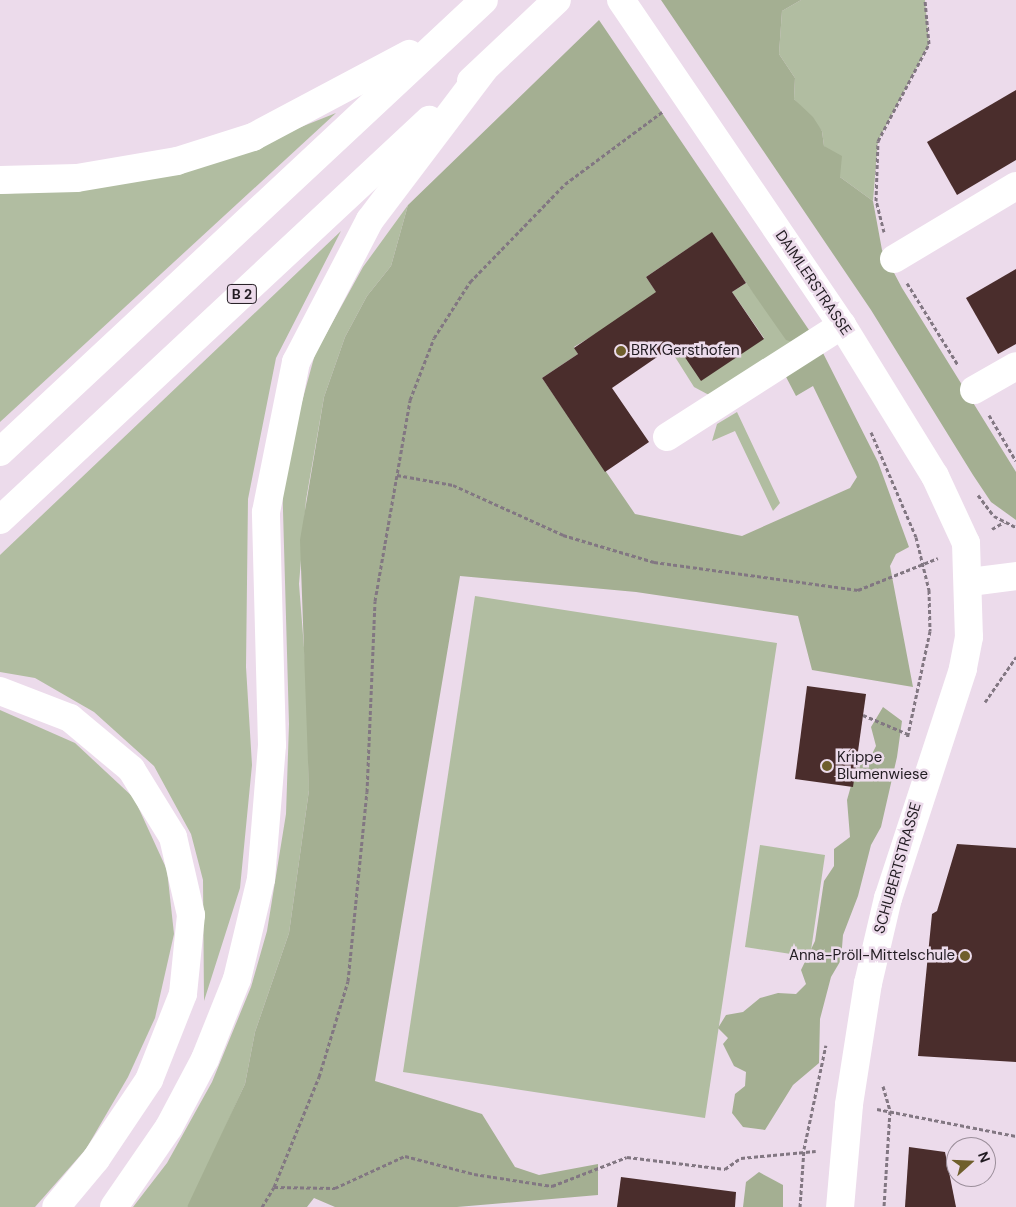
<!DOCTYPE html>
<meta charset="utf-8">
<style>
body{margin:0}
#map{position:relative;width:1016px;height:1207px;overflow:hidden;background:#ecdbeb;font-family:"DM Sans",sans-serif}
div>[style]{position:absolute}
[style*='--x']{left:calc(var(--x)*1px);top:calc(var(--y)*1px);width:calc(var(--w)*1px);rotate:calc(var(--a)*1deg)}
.green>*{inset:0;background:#b1bda1}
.forest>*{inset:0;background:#a4af92}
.building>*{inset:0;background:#4a2d2c}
.path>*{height:3px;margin-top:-1.5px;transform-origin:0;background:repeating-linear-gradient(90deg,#827782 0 4px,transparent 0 6.5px)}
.minor>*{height:28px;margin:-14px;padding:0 14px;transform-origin:14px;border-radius:14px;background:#fff}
.highway>*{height:28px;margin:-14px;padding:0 14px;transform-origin:14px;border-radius:14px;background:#fff}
.dots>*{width:14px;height:14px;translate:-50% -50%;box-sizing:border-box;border:2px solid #ecdbeb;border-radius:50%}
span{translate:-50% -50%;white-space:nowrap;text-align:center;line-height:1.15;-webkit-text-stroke:5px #ecdbeb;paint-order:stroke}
.shield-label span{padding:1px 4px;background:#ecdbeb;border:1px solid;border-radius:4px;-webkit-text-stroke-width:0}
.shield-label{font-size:14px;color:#211b21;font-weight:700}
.street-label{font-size:15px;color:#211b21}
.poi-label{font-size:15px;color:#211b21}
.left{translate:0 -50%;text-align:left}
.right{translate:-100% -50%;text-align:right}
.north{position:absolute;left:946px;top:1137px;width:50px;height:50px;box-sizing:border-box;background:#ecdbeb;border:1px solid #9b8e9a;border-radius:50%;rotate:70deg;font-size:14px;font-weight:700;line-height:20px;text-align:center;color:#211b21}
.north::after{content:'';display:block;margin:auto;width:18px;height:22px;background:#6f5f2c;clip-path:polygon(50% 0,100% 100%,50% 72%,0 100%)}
</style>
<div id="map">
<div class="green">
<div style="clip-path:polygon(801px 0,925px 0,929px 44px,878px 141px,873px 201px,840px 177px,824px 146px,822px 131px,794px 99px,795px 78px,779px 54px,782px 11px)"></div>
<div style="clip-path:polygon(336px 113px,62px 365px,0 422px,0 194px,103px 187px,201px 167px)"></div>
<div style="clip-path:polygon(408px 205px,391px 266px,367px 296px,345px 337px,324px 397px,306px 500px,299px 584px,307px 686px,309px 790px,289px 933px,255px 1032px,245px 1084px,191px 1202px,187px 1207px,133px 1207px,167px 1163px,212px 1082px,251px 987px,267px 931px,286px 814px,289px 724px,282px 475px,315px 354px,363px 267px)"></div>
<div style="clip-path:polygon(341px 231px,276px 358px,248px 499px,246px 667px,252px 765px,240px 888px,204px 1001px,203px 880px,191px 834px,154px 766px,94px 712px,35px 678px,0 672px,0 555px)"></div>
<div style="clip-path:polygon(746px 283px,792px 342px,709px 395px,694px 387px,670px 349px,677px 344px,764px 338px,732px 292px)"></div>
<div style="clip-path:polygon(737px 412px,780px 503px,773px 511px,735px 431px,712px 441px,717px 424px)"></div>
<div style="clip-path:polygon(475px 596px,777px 643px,705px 1118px,403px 1072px)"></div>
<div style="clip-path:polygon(0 710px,75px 743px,134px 798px,167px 870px,174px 934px,155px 1018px,128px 1077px,86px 1149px,35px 1207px,0 1207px)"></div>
<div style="clip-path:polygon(760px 845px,825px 855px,810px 957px,745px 947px)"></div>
</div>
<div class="forest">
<div style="clip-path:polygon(661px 0,801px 0,782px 11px,779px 54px,795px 78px,794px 99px,813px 117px,822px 131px,824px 146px,842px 156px,840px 177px,873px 201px,882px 250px,902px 288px,1016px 472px,1016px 520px,991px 502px,973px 475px,871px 310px)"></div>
<div style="clip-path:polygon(599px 20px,809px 330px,792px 342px,786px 340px,711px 233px,646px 277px,659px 296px,574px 347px,578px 354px,542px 378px,635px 514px,742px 536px,850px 488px,857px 477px,813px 386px,796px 396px,785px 375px,823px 353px,878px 462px,909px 547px,896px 554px,890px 566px,913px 687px,812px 670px,798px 616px,636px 592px,460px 576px,375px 1081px,482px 1114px,515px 1167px,539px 1175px,598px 1164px,598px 1195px,457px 1207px,335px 1207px,314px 1198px,307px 1207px,187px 1207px,245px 1084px,255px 1032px,289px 933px,309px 790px,300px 540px,324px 397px,345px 337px,367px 296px,391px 266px,408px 205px)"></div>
<div style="clip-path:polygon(883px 707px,902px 721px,897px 757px,881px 827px,871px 845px,858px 896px,843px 935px,841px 960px,831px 977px,820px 1019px,819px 1063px,793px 1085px,765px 1130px,743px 1127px,732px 1113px,735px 1094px,745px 1086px,746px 1072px,734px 1066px,723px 1044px,728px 1038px,718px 1028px,726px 1015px,743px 1012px,760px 998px,778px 993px,796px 994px,806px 984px,801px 970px,815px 941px,824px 881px,834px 866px,834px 849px,850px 837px,847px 800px,856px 768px,869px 760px,876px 746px,871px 727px)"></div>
<div style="clip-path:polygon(759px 1172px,783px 1185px,783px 1207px,743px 1207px,746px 1182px)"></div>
</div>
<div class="building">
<div style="clip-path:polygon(1016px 90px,1016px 160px,957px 195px,927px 142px)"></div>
<div style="clip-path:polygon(712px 232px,746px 283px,732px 292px,764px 339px,701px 381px,676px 344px,612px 388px,649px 442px,605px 472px,542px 378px,578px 354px,574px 348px,656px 292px,646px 277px)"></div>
<div style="clip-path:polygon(1016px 269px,1016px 344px,998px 354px,966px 298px)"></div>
<div style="clip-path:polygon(807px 686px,866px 694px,853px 787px,795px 779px)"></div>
<div style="clip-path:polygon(957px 844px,1016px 848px,1016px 1062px,918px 1056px,932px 914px,937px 911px)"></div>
<div style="clip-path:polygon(909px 1147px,945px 1152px,956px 1207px,905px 1207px)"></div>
<div style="clip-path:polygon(621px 1177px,736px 1192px,735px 1207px,617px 1207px)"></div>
</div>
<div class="path">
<div style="--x:884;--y:232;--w:32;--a:-104"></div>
<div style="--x:876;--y:201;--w:60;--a:-88.1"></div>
<div style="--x:878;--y:141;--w:110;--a:-62.3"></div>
<div style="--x:929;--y:44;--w:44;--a:-95.2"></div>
<div style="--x:907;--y:283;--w:97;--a:58.1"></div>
<div style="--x:989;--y:415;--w:53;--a:59.6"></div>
<div style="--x:871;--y:432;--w:114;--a:66.8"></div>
<div style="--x:916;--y:537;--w:55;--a:76.2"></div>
<div style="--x:929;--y:590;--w:41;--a:88.6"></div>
<div style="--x:930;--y:631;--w:110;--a:102"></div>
<div style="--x:397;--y:475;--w:57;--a:10.1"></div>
<div style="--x:453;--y:485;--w:121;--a:24.4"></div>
<div style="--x:563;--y:535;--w:95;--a:16.5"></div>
<div style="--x:654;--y:562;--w:206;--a:7.8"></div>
<div style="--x:858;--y:590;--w:86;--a:-21.8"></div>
<div style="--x:978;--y:495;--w:26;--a:53"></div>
<div style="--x:994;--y:516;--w:25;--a:27"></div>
<div style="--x:992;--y:529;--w:14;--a:-30"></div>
<div style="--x:985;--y:702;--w:55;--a:-55.4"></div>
<div style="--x:863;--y:715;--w:49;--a:22.9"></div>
<div style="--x:883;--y:1086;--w:26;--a:74"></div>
<div style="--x:890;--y:1111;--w:96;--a:93.6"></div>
<div style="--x:877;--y:1109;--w:142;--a:11"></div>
<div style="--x:274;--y:1187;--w:119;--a:-67.8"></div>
<div style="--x:319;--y:1077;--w:100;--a:-73.2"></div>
<div style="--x:348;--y:981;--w:190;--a:-84.3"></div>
<div style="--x:367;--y:792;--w:191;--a:-87.6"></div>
<div style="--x:375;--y:601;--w:204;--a:-80.1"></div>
<div style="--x:410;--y:400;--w:66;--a:-68.8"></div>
<div style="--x:434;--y:338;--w:67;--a:-57.3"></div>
<div style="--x:470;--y:282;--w:136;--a:-45.9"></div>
<div style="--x:565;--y:184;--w:121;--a:-36.6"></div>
<div style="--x:262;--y:1207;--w:23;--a:-59"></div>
<div style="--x:274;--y:1187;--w:61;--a:0.9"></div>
<div style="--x:335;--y:1188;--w:77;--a:-24.6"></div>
<div style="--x:405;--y:1156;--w:71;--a:14.6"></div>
<div style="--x:474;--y:1174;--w:79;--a:8.7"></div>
<div style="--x:552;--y:1186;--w:80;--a:-21.1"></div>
<div style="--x:627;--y:1157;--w:99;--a:7"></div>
<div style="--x:725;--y:1169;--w:19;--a:-35"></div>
<div style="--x:741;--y:1158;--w:75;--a:-5.3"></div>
<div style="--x:800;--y:1207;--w:58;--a:-86.1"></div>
<div style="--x:804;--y:1149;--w:106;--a:-78.1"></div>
</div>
<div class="minor">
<div style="--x:621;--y:0;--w:393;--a:55.8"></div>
<div style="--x:842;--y:325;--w:177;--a:58.4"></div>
<div style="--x:935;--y:476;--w:74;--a:65.2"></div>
<div style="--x:966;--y:543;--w:94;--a:88.2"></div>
<div style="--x:969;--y:637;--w:33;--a:101"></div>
<div style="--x:963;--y:669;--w:241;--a:108.1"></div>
<div style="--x:888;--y:898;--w:87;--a:103.2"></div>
<div style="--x:868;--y:983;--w:123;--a:98.9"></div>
<div style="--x:849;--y:1105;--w:102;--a:95"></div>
<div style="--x:894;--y:259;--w:142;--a:-30.9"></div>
<div style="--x:974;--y:390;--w:48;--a:-29.7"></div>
<div style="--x:667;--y:437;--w:208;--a:-32.6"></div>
<div style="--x:970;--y:582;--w:46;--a:-7.4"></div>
</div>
<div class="highway">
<div style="--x:471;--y:81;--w:118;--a:-43.3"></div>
<div style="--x:0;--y:180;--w:77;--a:-1.5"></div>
<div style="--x:77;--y:178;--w:101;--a:-9.6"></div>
<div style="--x:177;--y:161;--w:80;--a:-17.5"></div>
<div style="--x:253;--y:137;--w:177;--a:-28"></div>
<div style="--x:0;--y:452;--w:662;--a:-43.04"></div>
<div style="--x:0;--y:520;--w:587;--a:-43"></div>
<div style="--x:0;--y:691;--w:75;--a:21.1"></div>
<div style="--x:70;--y:718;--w:80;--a:39.9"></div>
<div style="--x:131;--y:769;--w:80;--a:58.3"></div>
<div style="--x:173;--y:837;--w:80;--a:77"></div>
<div style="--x:191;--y:915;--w:79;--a:95.8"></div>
<div style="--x:183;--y:994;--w:92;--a:111.6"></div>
<div style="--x:149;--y:1080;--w:95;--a:123.9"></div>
<div style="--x:96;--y:1159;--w:62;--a:129.8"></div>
<div style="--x:114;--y:1207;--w:97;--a:-55.5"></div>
<div style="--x:169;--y:1127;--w:77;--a:-62.1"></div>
<div style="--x:205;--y:1059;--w:86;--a:-68.2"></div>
<div style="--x:237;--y:979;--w:103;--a:-76.5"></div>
<div style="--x:261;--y:879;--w:134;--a:-85.3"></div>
<div style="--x:272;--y:745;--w:233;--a:-91.5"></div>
<div style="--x:266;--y:512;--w:153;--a:-78.7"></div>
<div style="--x:296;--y:362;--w:160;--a:-62.5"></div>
<div style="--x:370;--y:220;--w:189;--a:-52.9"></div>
</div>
<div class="dots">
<div style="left:621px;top:351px;background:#6f5f2c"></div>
<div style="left:827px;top:766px;background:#6f5f2c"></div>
<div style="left:965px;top:956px;background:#6f5f2c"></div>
</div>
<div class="shield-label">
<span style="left:242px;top:294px">B 2</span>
</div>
<div class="street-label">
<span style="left:813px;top:283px;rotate:56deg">DAIMLERSTRASSE</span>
<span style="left:898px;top:868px;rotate:-74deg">SCHUBERTSTRASSE</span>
</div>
<div class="poi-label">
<span class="left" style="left:631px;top:351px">BRK Gersthofen</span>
<span class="left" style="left:837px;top:766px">Krippe<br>Blumenwiese</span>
<span class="right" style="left:955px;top:956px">Anna-Pröll-Mittelschule</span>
</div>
<div class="north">N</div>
</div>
